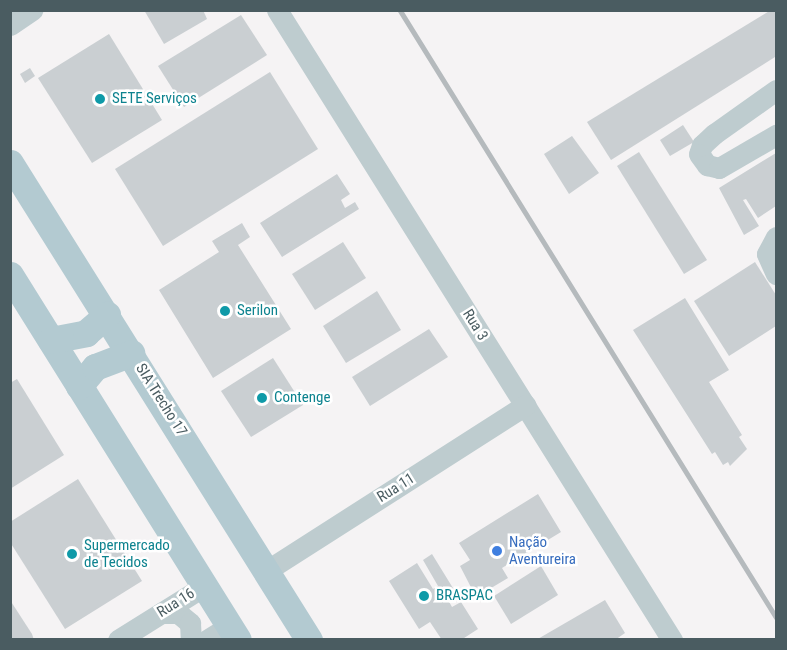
<!DOCTYPE html>
<meta charset="utf-8">
<style>
body{margin:0}
#map{position:relative;width:787px;height:650px;overflow:hidden;background:#f5f3f4;font-family:"Roboto Condensed",sans-serif}
div>[style]{position:absolute}
[style*='--x']{left:calc(var(--x)*1px);top:calc(var(--y)*1px);width:calc(var(--w)*1px);rotate:calc(var(--a)*1deg)}
.building>*{inset:0;background:#cacfd2}
.minor>*{height:21px;margin:-10.5px;padding:0 10.5px;transform-origin:10.5px;border-radius:10.5px;background:#becccf}
.major>*{height:27px;margin:-13.5px;padding:0 13.5px;transform-origin:13.5px;border-radius:13.5px;background:#b3cad1}
.rail>*{height:4.5px;margin:-2.25px;padding:0 2.25px;transform-origin:2.25px;border-radius:2.25px;background:#b5babd}
.dots>*{width:16px;height:16px;translate:-50% -50%;box-sizing:border-box;border:3px solid #fff;border-radius:50%}
span{translate:-50% -50%;white-space:nowrap;text-align:center;line-height:1.15;-webkit-text-stroke:5px #fff;paint-order:stroke}
.culture-label{font-size:15px;color:#0d838f}
.left{translate:0 -50%;text-align:left}
.street-label{font-size:15px;color:#4a5c61}
.shop-label{font-size:15px;color:#366cbe}
.frame{position:absolute;inset:0;border:12px solid #4a5c61;pointer-events:none}
</style>
<div id="map">
<div class="building">
<div style="clip-path:polygon(144px 10px,203px 10px,207px 19px,164px 44px)"></div>
<div style="clip-path:polygon(771px 10px,776px 10px,775px 57px,611px 160px,587px 122px)"></div>
<div style="clip-path:polygon(241px 15px,267px 55px,184px 107px,158px 66px)"></div>
<div style="clip-path:polygon(109px 34px,162px 120px,92px 163px,38px 78px)"></div>
<div style="clip-path:polygon(30px 68px,35px 76px,25px 83px,20px 74px)"></div>
<div style="clip-path:polygon(270px 72px,318px 149px,163px 246px,115px 169px)"></div>
<div style="clip-path:polygon(683px 125px,694px 142px,670px 156px,660px 140px)"></div>
<div style="clip-path:polygon(572px 136px,599px 173px,569px 194px,544px 154px)"></div>
<div style="clip-path:polygon(639px 152px,707px 260px,684px 274px,617px 166px)"></div>
<div style="clip-path:polygon(776px 153px,776px 206px,758px 218px,746px 199px,743px 200px,759px 226px,744px 235px,719px 188px)"></div>
<div style="clip-path:polygon(337px 174px,350px 194px,341px 200px,345px 208px,355px 202px,359px 209px,282px 257px,260px 223px)"></div>
<div style="clip-path:polygon(242px 223px,250px 237px,238px 245px,291px 329px,213px 378px,159px 290px,219px 252px,212px 241px)"></div>
<div style="clip-path:polygon(343px 242px,366px 278px,315px 310px,292px 274px)"></div>
<div style="clip-path:polygon(755px 262px,776px 295px,776px 326px,729px 356px,694px 301px)"></div>
<div style="clip-path:polygon(377px 291px,401px 330px,346px 363px,323px 326px)"></div>
<div style="clip-path:polygon(685px 298px,729px 370px,709px 382px,742px 435px,739px 437px,747px 449px,730px 466px,728px 462px,723px 465px,715px 452px,712px 454px,633px 330px)"></div>
<div style="clip-path:polygon(429px 329px,448px 357px,370px 406px,352px 377px)"></div>
<div style="clip-path:polygon(273px 358px,303px 405px,251px 437px,221px 391px)"></div>
<div style="clip-path:polygon(17px 379px,64px 455px,10px 489px,10px 383px)"></div>
<div style="clip-path:polygon(78px 479px,142px 581px,65px 629px,10px 542px,10px 522px)"></div>
<div style="clip-path:polygon(538px 494px,561px 532px,502px 568px,508px 578px,476px 597px,460px 566px,470px 560px,459px 543px)"></div>
<div style="clip-path:polygon(432px 554px,456px 593px,447px 598px,452px 607px,461px 602px,478px 629px,461px 640px,442px 640px,430px 622px,419px 629px,389px 581px,417px 563px,433px 589px,438px 586px,423px 560px)"></div>
<div style="clip-path:polygon(541px 566px,558px 595px,511px 624px,494px 596px)"></div>
<div style="clip-path:polygon(10px 600px,32px 634px,34px 640px,10px 640px)"></div>
<div style="clip-path:polygon(605px 600px,625px 633px,615px 640px,536px 640px)"></div>
</div>
<div class="minor">
<div style="--x:277;--y:10;--w:744;--a:57.91"></div>
<div style="--x:10;--y:25;--w:27;--a:-34"></div>
<div style="--x:776;--y:90;--w:76;--a:144.6"></div>
<div style="--x:714;--y:134;--w:16;--a:137"></div>
<div style="--x:702;--y:145;--w:9;--a:108"></div>
<div style="--x:699;--y:154;--w:14;--a:54"></div>
<div style="--x:707;--y:165;--w:12;--a:14"></div>
<div style="--x:719;--y:168;--w:66;--a:-30.1"></div>
<div style="--x:776;--y:237;--w:19;--a:118"></div>
<div style="--x:767;--y:254;--w:22;--a:66"></div>
<div style="--x:266;--y:571;--w:308;--a:-32.6"></div>
<div style="--x:161;--y:613;--w:17;--a:0"></div>
<div style="--x:178;--y:613;--w:16;--a:40"></div>
<div style="--x:190;--y:623;--w:17;--a:87"></div>
<div style="--x:118;--y:640;--w:102;--a:-32.1"></div>
<div style="--x:207;--y:640;--w:26;--a:-32"></div>
</div>
<div class="major">
<div style="--x:10;--y:163;--w:563;--a:57.92"></div>
<div style="--x:10;--y:275;--w:430;--a:58"></div>
<div style="--x:51;--y:340;--w:36;--a:-11"></div>
<div style="--x:86;--y:333;--w:28;--a:-41"></div>
<div style="--x:79;--y:386;--w:25;--a:-50"></div>
<div style="--x:95;--y:367;--w:39;--a:-21"></div>
</div>
<div class="rail">
<div style="--x:400;--y:10;--w:714;--a:58.22"></div>
</div>
<div class="dots">
<div style="left:100px;top:99px;background:#0f9aa8"></div>
<div style="left:225px;top:311px;background:#0f9aa8"></div>
<div style="left:262px;top:398px;background:#0f9aa8"></div>
<div style="left:497px;top:551px;background:#3f7fe0"></div>
<div style="left:72px;top:554px;background:#0f9aa8"></div>
<div style="left:424px;top:596px;background:#0f9aa8"></div>
</div>
<div class="culture-label">
<span class="left" style="left:112px;top:99px">SETE Serviços</span>
<span class="left" style="left:237px;top:311px">Serilon</span>
<span class="left" style="left:274px;top:398px">Contenge</span>
<span class="left" style="left:84px;top:554px">Supermercado<br>de Tecidos</span>
<span class="left" style="left:436px;top:596px">BRASPAC</span>
</div>
<div class="street-label">
<span style="left:475px;top:325px;rotate:58deg">Rua 3</span>
<span style="left:161px;top:400px;rotate:58deg">SIA Trecho 17</span>
<span style="left:396px;top:488px;rotate:-32deg">Rua 11</span>
<span style="left:176px;top:603px;rotate:-32deg">Rua 16</span>
</div>
<div class="shop-label">
<span class="left" style="left:509px;top:551px">Nação<br>Aventureira</span>
</div>
<div class="frame"></div>
</div>
